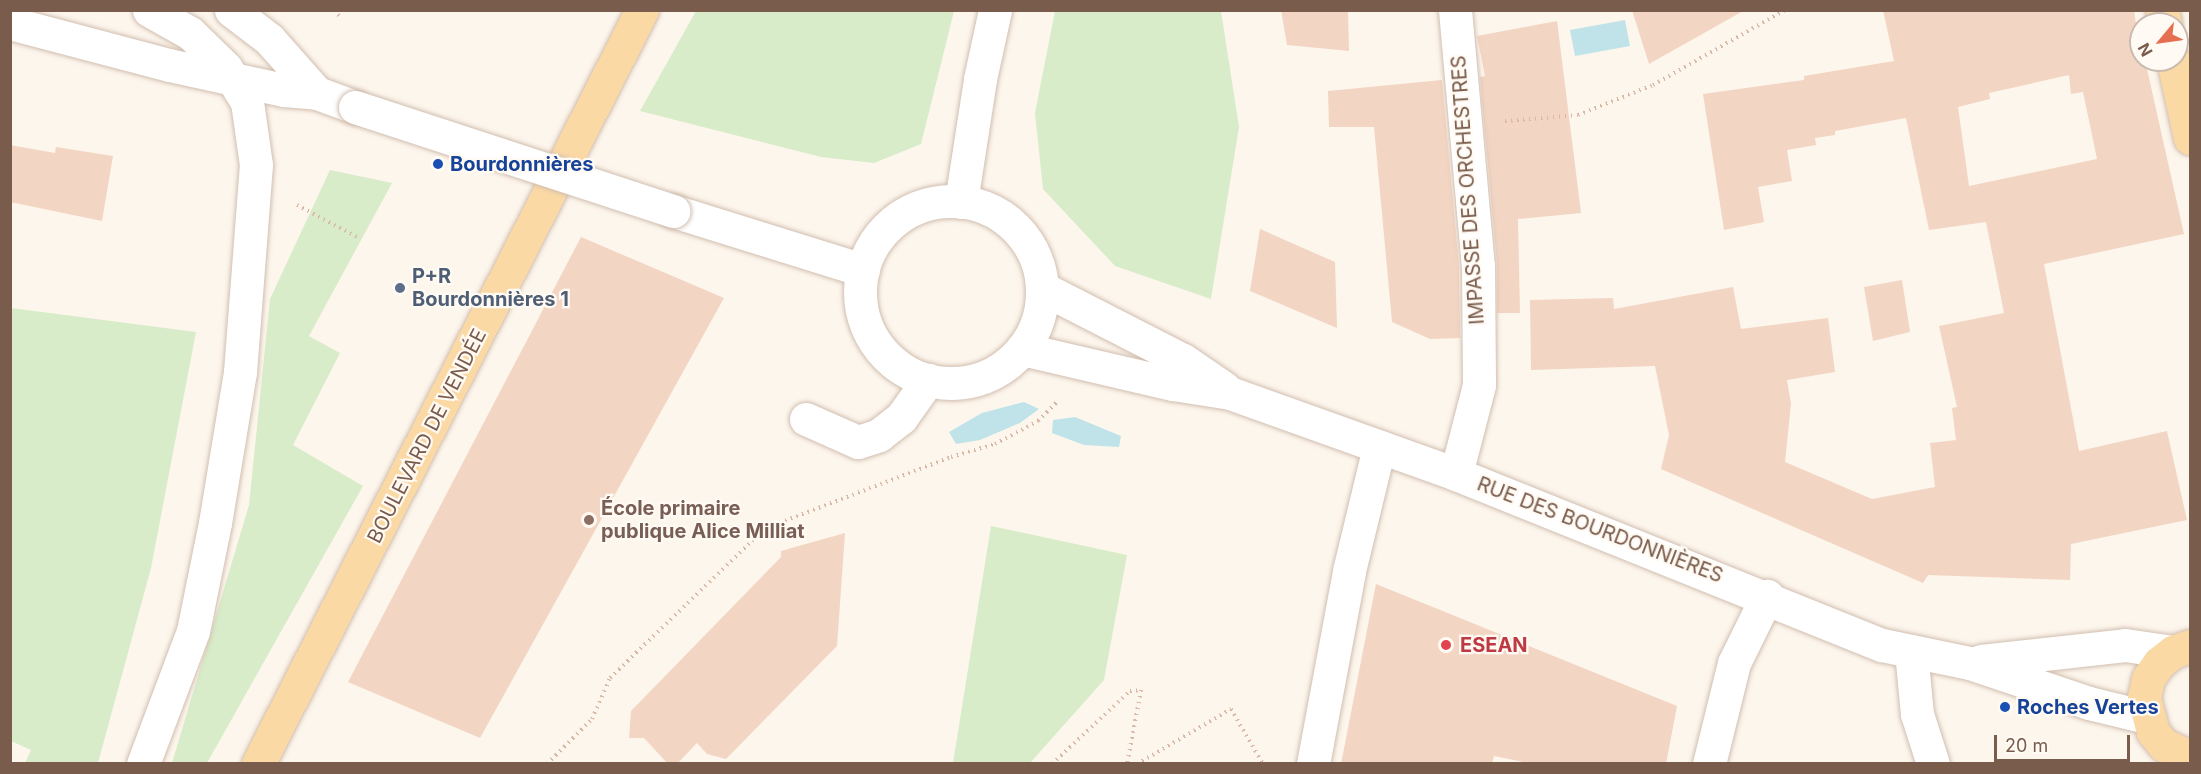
<!DOCTYPE html>
<meta charset="utf-8">
<style>
body{margin:0}
#map{position:relative;width:2201px;height:774px;overflow:hidden;background:#fdf6ec;font-family:Inter,sans-serif}
div>[style]{position:absolute}
[style*='--x']{left:calc(var(--x)*1px);top:calc(var(--y)*1px);width:calc(var(--w)*1px);rotate:calc(var(--a)*1deg)}
.green>*{inset:0;background:#d8ecc9}
.water>*{inset:0;background:#bfe3e8}
.building>*{inset:0;background:#f3d5c3}
.path>*{height:4px;margin-top:-2px;transform-origin:0;background:repeating-linear-gradient(90deg,#d9b8a5 0 1.5px,transparent 0 6px)}
.roads{filter:drop-shadow(0 0 2px #d1beb0) drop-shadow(0 0 2px #d1beb0)}
.minor>*{height:33px;margin:-16.5px;padding:0 16.5px;transform-origin:16.5px;border-radius:16.5px;background:#fff}
.minor>.ring{margin:-16.5px;padding:0;box-sizing:content-box;background:none;border:33px solid #fff;border-radius:50%}
.major>*{height:33px;margin:-16.5px;padding:0 16.5px;transform-origin:16.5px;border-radius:16.5px;background:#fbd9a5}
.bridges{filter:drop-shadow(0 0 2px #d1beb0) drop-shadow(0 0 2px #d1beb0)}
.minor-bridge>*{height:33px;margin:-16.5px;padding:0 16.5px;transform-origin:16.5px;border-radius:16.5px;background:#fff}
.dots>*{width:16px;height:16px;translate:-50% -50%;box-sizing:border-box;border:3px solid #fffaf3;border-radius:50%}
span{translate:-50% -50%;white-space:nowrap;text-align:center;line-height:1.15;-webkit-text-stroke:4.5px #fffaf3;paint-order:stroke}
.transit-label{font-size:20px;color:#164399;font-weight:700}
.left{translate:0 -50%;text-align:left}
.street-label{font-size:20px;color:#7a5c4d}
.service-label{font-size:20px;color:#4e5e75;font-weight:700}
.education-label{font-size:20px;color:#785e54;font-weight:700}
.health-label{font-size:20px;color:#be3a42;font-weight:700}
.frame{position:absolute;inset:0;border:12px solid #7a5c4d;pointer-events:none}
.north{position:absolute;left:2129px;top:12px;width:60px;height:60px;box-sizing:border-box;background:#fffaf3;border:2px solid #cabbb1;border-radius:50%;rotate:241deg;font-size:16px;font-weight:700;line-height:24px;text-align:center;color:#7a5c4d}
.north::after{content:'';display:block;margin:auto;width:21px;height:27px;background:#e76f51;clip-path:polygon(50% 0,100% 100%,50% 72%,0 100%)}
.scale{position:absolute;left:1994px;top:735px;width:136px;height:27px;box-sizing:border-box;border:3px solid #7a5c4d;border-top:0;padding-left:8px;font-size:18px;line-height:21px;white-space:nowrap;color:#7a5c4d;-webkit-text-stroke:4px #fffaf3;paint-order:stroke}
</style>
<div id="map">
<div class="green">
<div style="clip-path:polygon(696px 11px,954px 11px,921px 144px,874px 163px,821px 157px,640px 111px)"></div>
<div style="clip-path:polygon(1055px 11px,1221px 11px,1239px 127px,1211px 299px,1115px 266px,1043px 189px,1035px 113px)"></div>
<div style="clip-path:polygon(330px 170px,392px 183px,309px 336px,340px 353px,293px 445px,363px 486px,207px 763px,172px 763px,249px 505px,270px 299px)"></div>
<div style="clip-path:polygon(11px 308px,196px 332px,151px 568px,98px 763px,25px 763px,31px 750px,11px 741px)"></div>
<div style="clip-path:polygon(991px 526px,1127px 555px,1104px 680px,1030px 763px,953px 763px)"></div>
</div>
<div class="water">
<div style="clip-path:polygon(1625px 20px,1630px 46px,1575px 56px,1570px 30px)"></div>
<div style="clip-path:polygon(1024px 402px,1039px 409px,1020px 423px,980px 440px,956px 444px,949px 432px,982px 413px)"></div>
<div style="clip-path:polygon(1075px 417px,1121px 436px,1119px 447px,1084px 445px,1052px 433px,1053px 420px)"></div>
</div>
<div class="building">
<div style="clip-path:polygon(1281px 10px,1348px 10px,1349px 51px,1287px 45px)"></div>
<div style="clip-path:polygon(1632px 10px,1745px 10px,1649px 64px)"></div>
<div style="clip-path:polygon(evenodd,1883px 10px,2134px 10px,2141px 60px,2145px 60px,2184px 234px,2044px 264px,2079px 451px,2167px 431px,2187px 520px,2071px 544px,2070px 580px,1928px 575px,1923px 583px,1661px 469px,1669px 435px,1655px 366px,1531px 370px,1530px 300px,1613px 298px,1614px 309px,1733px 287px,1741px 329px,1828px 318px,1835px 372px,1787px 380px,1791px 404px,1785px 462px,1872px 499px,1935px 487px,1930px 443px,1956px 440px,1952px 408px,1957px 407px,1939px 326px,2004px 313px,1986px 222px,1929px 230px,1906px 118px,1835px 131px,1835px 135px,1815px 138px,1816px 145px,1787px 150px,1792px 181px,1758px 187px,1764px 222px,1724px 230px,1703px 94px,1804px 80px,1804px 76px,1894px 61px,1883px 10px,2069px 75px,2071px 94px,2083px 92px,2097px 159px,1969px 186px,1958px 107px,1990px 99px,1989px 93px,2069px 75px)"></div>
<div style="clip-path:polygon(1557px 21px,1581px 213px,1518px 219px,1520px 313px,1497px 313px,1497px 264px,1480px 77px,1485px 76px,1477px 36px)"></div>
<div style="clip-path:polygon(1442px 80px,1459px 267px,1460px 338px,1430px 339px,1392px 322px,1374px 127px,1329px 127px,1328px 91px)"></div>
<div style="clip-path:polygon(10px 145px,55px 153px,56px 147px,113px 156px,102px 221px,10px 202px)"></div>
<div style="clip-path:polygon(1260px 229px,1335px 262px,1337px 328px,1250px 291px)"></div>
<div style="clip-path:polygon(581px 237px,724px 298px,480px 738px,348px 682px)"></div>
<div style="clip-path:polygon(1902px 280px,1910px 332px,1873px 341px,1864px 287px)"></div>
<div style="clip-path:polygon(845px 533px,837px 646px,726px 759px,707px 754px,697px 743px,677px 764px,668px 764px,644px 738px,629px 738px,631px 711px,781px 557px,781px 551px)"></div>
<div style="clip-path:polygon(1376px 584px,1677px 706px,1666px 764px,1533px 764px,1494px 756px,1492px 764px,1341px 764px)"></div>
</div>
<div class="path">
<div style="--x:334;--y:10;--w:9;--a:49"></div>
<div style="--x:1505;--y:121;--w:73;--a:-4.7"></div>
<div style="--x:1578;--y:115;--w:81;--a:-21.8"></div>
<div style="--x:1653;--y:85;--w:152;--a:-29.6"></div>
<div style="--x:297;--y:205;--w:72;--a:28"></div>
<div style="--x:547;--y:764;--w:64;--a:-45"></div>
<div style="--x:592;--y:719;--w:45;--a:-66.3"></div>
<div style="--x:610;--y:678;--w:197;--a:-44"></div>
<div style="--x:752;--y:541;--w:27;--a:-36"></div>
<div style="--x:774;--y:525;--w:190;--a:-21"></div>
<div style="--x:951;--y:457;--w:46;--a:-16.5"></div>
<div style="--x:995;--y:444;--w:49;--a:-28.1"></div>
<div style="--x:1038;--y:421;--w:30;--a:-45"></div>
<div style="--x:1052;--y:764;--w:107;--a:-43.1"></div>
<div style="--x:1130;--y:691;--w:11;--a:-5"></div>
<div style="--x:1141;--y:690;--w:75;--a:100.7"></div>
<div style="--x:1137;--y:764;--w:109;--a:-30.3"></div>
<div style="--x:1231;--y:709;--w:64;--a:59.8"></div>
</div>
<div class="roads">
<div class="minor">
<div style="--x:231;--y:10;--w:48;--a:37.3"></div>
<div style="--x:269;--y:39;--w:72;--a:48.4"></div>
<div style="--x:1455;--y:10;--w:257;--a:84.9"></div>
<div style="--x:1478;--y:266;--w:119;--a:89.5"></div>
<div style="--x:1479;--y:385;--w:92;--a:104.5"></div>
<div style="--x:10;--y:23;--w:164;--a:14.8"></div>
<div style="--x:169;--y:65;--w:118;--a:12.3"></div>
<div style="--x:284;--y:90;--w:33;--a:5"></div>
<div style="--x:317;--y:93;--w:40;--a:20.2"></div>
<div class="ring" style="left:860px;top:201px;width:149px;height:149px"></div>
<div style="--x:961;--y:202;--w:124;--a:-81.2"></div>
<div style="--x:980;--y:79;--w:71;--a:-77.7"></div>
<div style="--x:673;--y:211;--w:199;--a:17.3"></div>
<div style="--x:1042;--y:288;--w:158;--a:27.1"></div>
<div style="--x:1183;--y:360;--w:50;--a:34.3"></div>
<div style="--x:1022;--y:349;--w:155;--a:13.1"></div>
<div style="--x:1173;--y:384;--w:58;--a:9"></div>
<div style="--x:1230;--y:393;--w:240;--a:19.7"></div>
<div style="--x:1456;--y:474;--w:459;--a:21.9"></div>
<div style="--x:1882;--y:645;--w:90;--a:11.6"></div>
<div style="--x:1970;--y:663;--w:126;--a:18.6"></div>
<div style="--x:2089;--y:703;--w:59;--a:13.8"></div>
<div style="--x:806;--y:419;--w:57;--a:23.9"></div>
<div style="--x:858;--y:442;--w:22;--a:-18"></div>
<div style="--x:879;--y:435;--w:28;--a:-38"></div>
<div style="--x:901;--y:418;--w:47;--a:-54.6"></div>
<div style="--x:1911;--y:651;--w:63;--a:84.6"></div>
<div style="--x:1917;--y:714;--w:52;--a:72.3"></div>
<div style="--x:1981;--y:661;--w:145;--a:-6.3"></div>
<div style="--x:2125;--y:645;--w:49;--a:8.3"></div>
<div style="--x:143;--y:764;--w:142;--a:-69.4"></div>
<div style="--x:193;--y:631;--w:110;--a:-78.5"></div>
<div style="--x:215;--y:523;--w:153;--a:-80.6"></div>
<div style="--x:240;--y:372;--w:208;--a:-85.6"></div>
<div style="--x:256;--y:165;--w:64;--a:-98.1"></div>
<div style="--x:247;--y:102;--w:40;--a:-122"></div>
<div style="--x:226;--y:68;--w:50;--a:-135.8"></div>
<div style="--x:190;--y:33;--w:47;--a:-150.7"></div>
<div style="--x:1313;--y:764;--w:196;--a:-79.4"></div>
<div style="--x:1349;--y:571;--w:128;--a:-76.4"></div>
<div style="--x:1709;--y:764;--w:104;--a:-76.1"></div>
<div style="--x:1734;--y:663;--w:75;--a:-63.8"></div>
</div>
<div class="major">
<div style="--x:2162;--y:10;--w:14;--a:78"></div>
<div style="--x:2173;--y:60;--w:80;--a:77.7"></div>
<div style="--x:2190;--y:646;--w:18;--a:161"></div>
<div style="--x:2173;--y:652;--w:18;--a:142"></div>
<div style="--x:2159;--y:663;--w:19;--a:125"></div>
<div style="--x:2148;--y:679;--w:19;--a:102"></div>
<div style="--x:2144;--y:698;--w:35;--a:75"></div>
<div style="--x:2153;--y:732;--w:17;--a:50"></div>
<div style="--x:2164;--y:745;--w:29;--a:25"></div>
<div style="--x:258;--y:764;--w:846;--a:-63.01"></div>
</div>
</div>
<div class="bridges">
<div class="minor-bridge">
<div style="--x:355;--y:107;--w:335;--a:18.1"></div>
</div>
</div>
<div class="dots">
<div style="left:438px;top:164px;background:#1a4fb4"></div>
<div style="left:400px;top:288px;background:#5c6f8a"></div>
<div style="left:589px;top:520px;background:#8d6e63"></div>
<div style="left:1446px;top:645px;background:#e0444e"></div>
<div style="left:2005px;top:707px;background:#1a4fb4"></div>
</div>
<div class="transit-label">
<span class="left" style="left:450px;top:164px">Bourdonnières</span>
<span class="left" style="left:2017px;top:707px">Roches Vertes</span>
</div>
<div class="street-label">
<span style="left:1468px;top:190px;rotate:-94deg">IMPASSE DES ORCHESTRES</span>
<span style="left:427px;top:436px;rotate:-63deg">BOULEVARD DE VENDÉE</span>
<span style="left:1600px;top:530px;rotate:21deg">RUE DES BOURDONNIÈRES</span>
</div>
<div class="service-label">
<span class="left" style="left:412px;top:288px">P+R<br>Bourdonnières 1</span>
</div>
<div class="education-label">
<span class="left" style="left:601px;top:520px">École primaire<br>publique Alice Milliat</span>
</div>
<div class="health-label">
<span class="left" style="left:1460px;top:645px">ESEAN</span>
</div>
<div class="frame"></div>
<div class="north">N</div>
<div class="scale">20 m</div>
</div>
